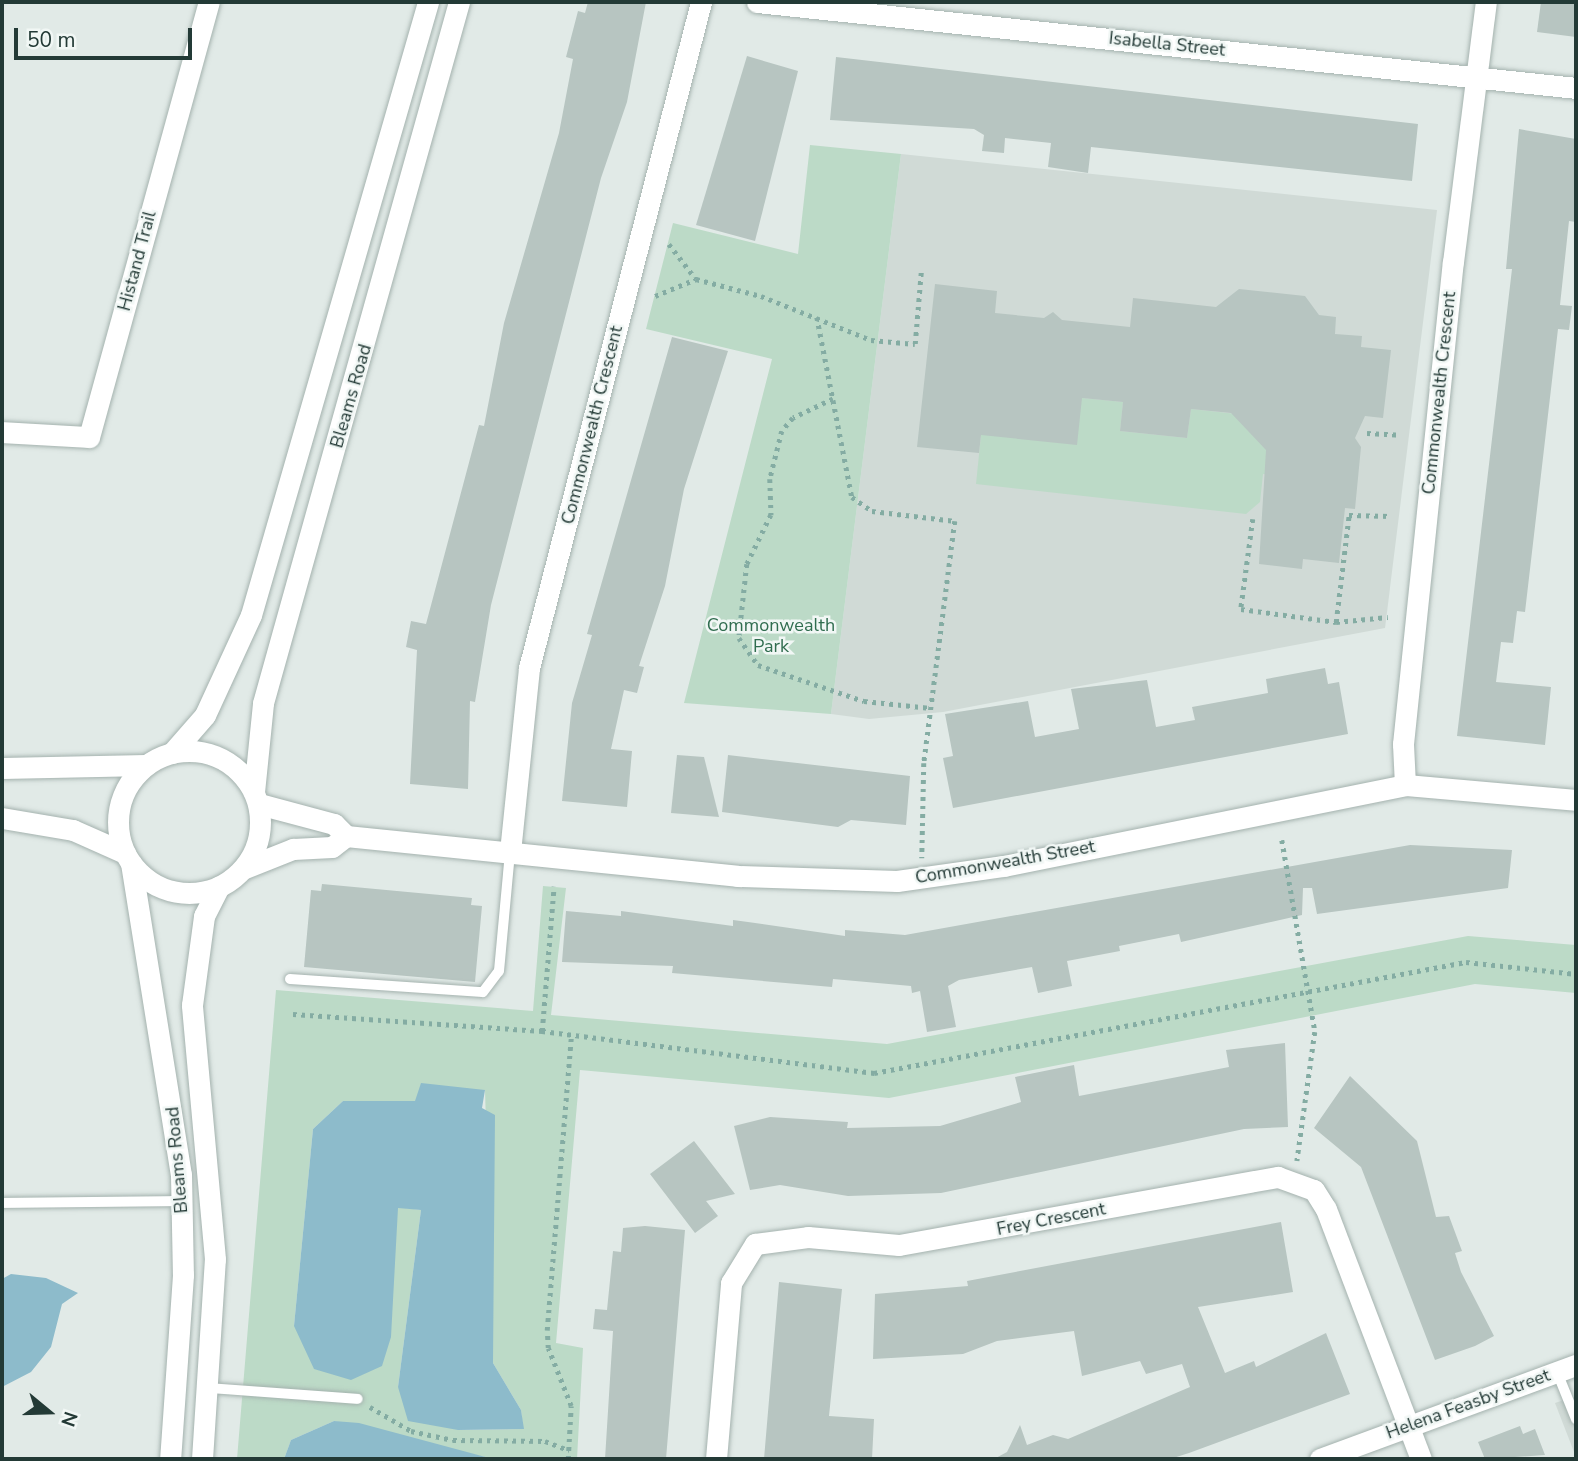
<!DOCTYPE html>
<style>
body{margin:0}
#map{position:relative;width:1578px;height:1461px;overflow:hidden;background:#e1eae7;font-family:"Nunito Sans",sans-serif}
div>[style]{position:absolute}
[style*='--x']{left:calc(var(--x)*1px);top:calc(var(--y)*1px);width:calc(var(--w)*1px);rotate:calc(var(--a)*1deg)}
.built>*{inset:0;background:#d0dad6}
.green>*{inset:0;background:#bcdac7}
.water>*{inset:0;background:#8dbbcb}
.building>*{inset:0;background:#b7c5c1}
.path>*{height:4.5px;margin-top:-2.25px;transform-origin:0;background:repeating-linear-gradient(90deg,#84aca3 0 3.5px,transparent 0 8.5px)}
.roads{filter:drop-shadow(0 0 2px #a4b2ae) drop-shadow(0 0 2px #a4b2ae)}
.lane>*{height:10px;margin:-5px;padding:0 5px;transform-origin:5px;border-radius:5px;background:#fff}
.street>*{height:21px;margin:-10.5px;padding:0 10.5px;transform-origin:10.5px;border-radius:10.5px;background:#fff}
.secondary>*{height:21px;margin:-10.5px;padding:0 10.5px;transform-origin:10.5px;border-radius:10.5px;background:#fff}
.secondary>.ring{margin:-10.5px;padding:0;box-sizing:content-box;background:none;border:21px solid #fff;border-radius:50%}
span{translate:-50% -50%;white-space:nowrap;text-align:center;line-height:1.15;-webkit-text-stroke:5px #f1f7f5;paint-order:stroke}
.street-label{font-size:18px;color:#233a36}
.park-label{font-size:18px;color:#306d4f}
.frame{position:absolute;inset:0;border:4px solid #233a36;pointer-events:none}
.north{position:absolute;left:14px;top:1377px;width:70px;height:70px;-webkit-text-stroke:5px #f1f7f5;paint-order:stroke;rotate:109deg;font-size:19px;font-weight:700;line-height:28px;text-align:center;color:#233a36}
.north::after{content:'';display:block;margin:auto;width:24px;height:32px;background:#233a36;clip-path:polygon(50% 0,100% 100%,50% 72%,0 100%)}
.scale{position:absolute;left:14px;top:28px;width:178px;height:32px;box-sizing:border-box;border:4px solid #233a36;border-top:0;padding-left:9px;font-size:21px;line-height:24px;white-space:nowrap;color:#233a36;-webkit-text-stroke:5px #f1f7f5;paint-order:stroke}
</style>
<div id="map">
<div class="built">
<div style="clip-path:polygon(901px 154px,1437px 210px,1385px 628px,943px 712px,869px 719px,831px 714px)"></div>
<div style="clip-path:polygon(1576px 1396px,1576px 1457px,1555px 1403px)"></div>
</div>
<div class="green">
<div style="clip-path:polygon(810px 145px,901px 154px,831px 714px,684px 703px,772px 359px,646px 329px,673px 223px,798px 254px)"></div>
<div style="clip-path:polygon(1082px 398px,1123px 402px,1120px 431px,1187px 438px,1191px 409px,1237px 414px,1281px 445px,1278px 476px,1263px 474px,1260px 502px,1246px 514px,976px 484px,981px 435px)"></div>
<div style="clip-path:polygon(evenodd,543px 886px,566px 888px,551px 1015px,887px 1044px,1468px 936px,1576px 945px,1576px 993px,1475px 984px,889px 1098px,580px 1070px,556px 1343px,583px 1348px,577px 1459px,493px 1459px,334px 1421px,291px 1440px,284px 1459px,237px 1459px,276px 990px,533px 1011px,543px 886px,485px 1090px,493px 1363px,521px 1410px,523px 1429px,458px 1430px,398px 1387px,421px 1210px,398px 1207px,294px 1326px,313px 1129px,343px 1101px,415px 1101px,485px 1090px)"></div>
</div>
<div class="water">
<div style="clip-path:polygon(421px 1083px,485px 1090px,482px 1108px,495px 1115px,493px 1363px,521px 1410px,524px 1429px,458px 1430px,408px 1421px,398px 1387px,421px 1210px,398px 1208px,391px 1337px,382px 1366px,351px 1380px,314px 1369px,294px 1326px,313px 1129px,343px 1101px,415px 1101px)"></div>
<div style="clip-path:polygon(11px 1274px,46px 1278px,78px 1293px,62px 1304px,51px 1347px,31px 1372px,2px 1387px,2px 1279px)"></div>
<div style="clip-path:polygon(334px 1421px,359px 1423px,493px 1459px,284px 1459px,291px 1440px)"></div>
</div>
<div class="building">
<div style="clip-path:polygon(588px 2px,646px 2px,627px 102px,601px 178px,491px 605px,475px 702px,470px 701px,468px 789px,410px 784px,417px 650px,406px 647px,411px 621px,426px 624px,479px 425px,484px 426px,504px 323px,559px 133px,573px 59px,566px 57px,578px 11px,585px 13px)"></div>
<div style="clip-path:polygon(1541px 2px,1576px 3px,1576px 37px,1537px 32px)"></div>
<div style="clip-path:polygon(747px 56px,798px 71px,755px 241px,696px 225px)"></div>
<div style="clip-path:polygon(836px 57px,1418px 124px,1412px 181px,1091px 147px,1088px 173px,1048px 167px,1051px 143px,1005px 138px,1004px 153px,982px 151px,984px 135px,974px 129px,830px 120px)"></div>
<div style="clip-path:polygon(1519px 129px,1576px 139px,1576px 222px,1569px 221px,1560px 305px,1572px 306px,1569px 330px,1558px 329px,1525px 612px,1517px 611px,1513px 643px,1501px 642px,1496px 682px,1551px 687px,1545px 745px,1457px 736px,1512px 269px,1506px 269px)"></div>
<div style="clip-path:polygon(935px 284px,997px 291px,995px 313px,1044px 318px,1053px 312px,1062px 320px,1130px 327px,1133px 298px,1216px 307px,1239px 289px,1305px 296px,1319px 315px,1336px 317px,1335px 334px,1362px 336px,1361px 347px,1391px 350px,1383px 418px,1365px 416px,1355px 438px,1361px 447px,1355px 509px,1345px 508px,1339px 563px,1303px 559px,1302px 569px,1259px 564px,1266px 450px,1231px 413px,1191px 409px,1187px 438px,1120px 431px,1123px 402px,1082px 398px,1077px 445px,981px 435px,979px 453px,917px 447px)"></div>
<div style="clip-path:polygon(672px 337px,728px 351px,684px 489px,665px 586px,639px 666px,644px 667px,637px 693px,624px 690px,611px 749px,632px 751px,627px 807px,562px 801px,572px 703px,592px 635px,587px 634px)"></div>
<div style="clip-path:polygon(1325px 668px,1328px 684px,1339px 682px,1348px 734px,953px 808px,943px 758px,953px 756px,945px 714px,1028px 701px,1035px 737px,1079px 729px,1071px 689px,1147px 680px,1156px 727px,1195px 720px,1192px 707px,1268px 693px,1266px 679px)"></div>
<div style="clip-path:polygon(677px 755px,704px 757px,719px 817px,671px 813px)"></div>
<div style="clip-path:polygon(728px 755px,910px 776px,906px 825px,851px 820px,838px 827px,722px 812px)"></div>
<div style="clip-path:polygon(1410px 845px,1512px 850px,1508px 888px,1317px 914px,1312px 888px,1303px 888px,1302px 915px,1181px 942px,1179px 934px,1119px 946px,1120px 951px,1067px 961px,1072px 986px,1038px 993px,1032px 967px,959px 980px,948px 986px,956px 1027px,927px 1032px,920px 991px,912px 993px,911px 986px,833px 979px,832px 987px,672px 973px,673px 966px,562px 962px,566px 911px,621px 916px,621px 911px,733px 926px,733px 920px,748px 922px,845px 936px,845px 930px,905px 935px)"></div>
<div style="clip-path:polygon(322px 884px,472px 898px,471px 905px,482px 906px,475px 982px,304px 967px,311px 890px,321px 891px)"></div>
<div style="clip-path:polygon(1285px 1043px,1288px 1127px,1244px 1129px,941px 1193px,848px 1196px,780px 1185px,750px 1190px,734px 1126px,770px 1117px,848px 1122px,847px 1128px,940px 1126px,1021px 1102px,1015px 1077px,1074px 1065px,1079px 1096px,1229px 1067px,1226px 1050px)"></div>
<div style="clip-path:polygon(1350px 1076px,1417px 1141px,1436px 1217px,1449px 1216px,1462px 1251px,1455px 1253px,1461px 1272px,1494px 1336px,1475px 1346px,1435px 1360px,1361px 1167px,1314px 1128px)"></div>
<div style="clip-path:polygon(694px 1141px,735px 1194px,706px 1201px,718px 1216px,695px 1233px,650px 1174px)"></div>
<div style="clip-path:polygon(1281px 1222px,1293px 1292px,1198px 1307px,1225px 1373px,1254px 1361px,1256px 1367px,1326px 1333px,1350px 1394px,1189px 1453px,1170px 1459px,994px 1459px,1007px 1452px,1020px 1425px,1027px 1445px,1053px 1435px,1068px 1439px,1190px 1387px,1182px 1364px,1146px 1374px,1140px 1361px,1082px 1376px,1074px 1331px,997px 1341px,963px 1354px,873px 1359px,875px 1294px,968px 1286px,967px 1281px)"></div>
<div style="clip-path:polygon(645px 1226px,685px 1230px,666px 1459px,605px 1459px,613px 1331px,593px 1329px,595px 1309px,607px 1310px,613px 1251px,621px 1252px,623px 1228px)"></div>
<div style="clip-path:polygon(779px 1282px,842px 1289px,829px 1416px,874px 1419px,872px 1459px,764px 1459px)"></div>
<div style="clip-path:polygon(1520px 1426px,1523px 1434px,1535px 1429px,1545px 1455px,1485px 1459px,1478px 1442px)"></div>
</div>
<div class="path">
<div style="--x:669;--y:244;--w:44;--a:52.4"></div>
<div style="--x:696;--y:279;--w:67;--a:14.7"></div>
<div style="--x:761;--y:296;--w:118;--a:21.8"></div>
<div style="--x:871;--y:340;--w:44;--a:5.2"></div>
<div style="--x:915;--y:344;--w:72;--a:-85.2"></div>
<div style="--x:655;--y:296;--w:44;--a:-22.5"></div>
<div style="--x:817;--y:317;--w:183;--a:79"></div>
<div style="--x:852;--y:497;--w:24;--a:35"></div>
<div style="--x:872;--y:511;--w:84;--a:6.9"></div>
<div style="--x:955;--y:521;--w:244;--a:97.3"></div>
<div style="--x:924;--y:763;--w:95;--a:91.2"></div>
<div style="--x:833;--y:399;--w:44;--a:154.6"></div>
<div style="--x:793;--y:418;--w:17;--a:130"></div>
<div style="--x:782;--y:431;--w:49;--a:104"></div>
<div style="--x:770;--y:479;--w:36;--a:88"></div>
<div style="--x:771;--y:515;--w:55;--a:116.1"></div>
<div style="--x:747;--y:564;--w:74;--a:96.2"></div>
<div style="--x:739;--y:638;--w:33;--a:55"></div>
<div style="--x:758;--y:665;--w:112;--a:18.8"></div>
<div style="--x:864;--y:701;--w:67;--a:6"></div>
<div style="--x:1367;--y:433;--w:33;--a:3"></div>
<div style="--x:1253;--y:519;--w:91;--a:97.6"></div>
<div style="--x:1241;--y:609;--w:96;--a:7.8"></div>
<div style="--x:1336;--y:622;--w:52;--a:-5.5"></div>
<div style="--x:1336;--y:622;--w:108;--a:-83.1"></div>
<div style="--x:1349;--y:515;--w:42;--a:1.4"></div>
<div style="--x:1282;--y:840;--w:195;--a:80.2"></div>
<div style="--x:1315;--y:1032;--w:130;--a:97.9"></div>
<div style="--x:293;--y:1014;--w:250;--a:3.9"></div>
<div style="--x:542;--y:1031;--w:335;--a:7.2"></div>
<div style="--x:874;--y:1073;--w:602;--a:-10.62"></div>
<div style="--x:1466;--y:962;--w:111;--a:6.2"></div>
<div style="--x:542;--y:1031;--w:145;--a:-85.3"></div>
<div style="--x:370;--y:1407;--w:48;--a:30.3"></div>
<div style="--x:411;--y:1431;--w:43;--a:12.1"></div>
<div style="--x:453;--y:1440;--w:92;--a:0.6"></div>
<div style="--x:545;--y:1441;--w:26;--a:21"></div>
<div style="--x:568;--y:1459;--w:53;--a:-86.8"></div>
<div style="--x:571;--y:1406;--w:62;--a:-111.6"></div>
<div style="--x:548;--y:1348;--w:18;--a:-93"></div>
<div style="--x:547;--y:1330;--w:295;--a:-85.3"></div>
</div>
<div class="roads">
<div class="lane">
<div style="--x:290;--y:979;--w:193;--a:3.9"></div>
<div style="--x:483;--y:992;--w:26;--a:-53"></div>
<div style="--x:499;--y:971;--w:120;--a:-84.7"></div>
<div style="--x:2;--y:1203;--w:179;--a:-0.6"></div>
<div style="--x:1557;--y:1372;--w:51;--a:68"></div>
<div style="--x:209;--y:1388;--w:149;--a:4.2"></div>
</div>
<div class="street">
<div style="--x:757;--y:2;--w:824;--a:5.99"></div>
<div style="--x:2;--y:432;--w:87;--a:3.3"></div>
<div style="--x:89;--y:437;--w:451;--a:-74.6"></div>
<div style="--x:2;--y:768;--w:144;--a:-1.2"></div>
<div style="--x:1405;--y:785;--w:41;--a:-92.8"></div>
<div style="--x:1403;--y:744;--w:485;--a:-84.1"></div>
<div style="--x:1453;--y:262;--w:262;--a:-82.8"></div>
<div style="--x:259;--y:804;--w:78;--a:14.9"></div>
<div style="--x:334;--y:824;--w:17;--a:45"></div>
<div style="--x:346;--y:836;--w:393;--a:5.8"></div>
<div style="--x:737;--y:876;--w:160;--a:1.8"></div>
<div style="--x:897;--y:881;--w:108;--a:-8"></div>
<div style="--x:1004;--y:866;--w:409;--a:-11.4"></div>
<div style="--x:1405;--y:785;--w:172;--a:5"></div>
<div style="--x:2;--y:818;--w:72;--a:9.6"></div>
<div style="--x:73;--y:830;--w:57;--a:23.9"></div>
<div style="--x:510;--y:852;--w:185;--a:-84.1"></div>
<div style="--x:529;--y:668;--w:688;--a:-75.52"></div>
<div style="--x:245;--y:868;--w:52;--a:-21.6"></div>
<div style="--x:293;--y:849;--w:39;--a:-3"></div>
<div style="--x:332;--y:847;--w:18;--a:-38"></div>
<div style="--x:716;--y:1459;--w:177;--a:-85.1"></div>
<div style="--x:731;--y:1283;--w:46;--a:-58.4"></div>
<div style="--x:755;--y:1244;--w:53;--a:-7.5"></div>
<div style="--x:808;--y:1237;--w:91;--a:5"></div>
<div style="--x:899;--y:1245;--w:385;--a:-10.2"></div>
<div style="--x:1278;--y:1177;--w:38;--a:20"></div>
<div style="--x:1314;--y:1190;--w:22;--a:58"></div>
<div style="--x:1326;--y:1209;--w:267;--a:69.2"></div>
<div style="--x:1320;--y:1459;--w:273;--a:-20.2"></div>
</div>
<div class="secondary">
<div class="ring" style="left:118px;top:751px;width:121px;height:121px"></div>
<div style="--x:172;--y:753;--w:50;--a:-49"></div>
<div style="--x:205;--y:715;--w:110;--a:-65.3"></div>
<div style="--x:251;--y:615;--w:638;--a:-73.89"></div>
<div style="--x:254;--y:792;--w:89;--a:-84.2"></div>
<div style="--x:263;--y:703;--w:728;--a:-74.38"></div>
<div style="--x:131;--y:863;--w:315;--a:80.9"></div>
<div style="--x:181;--y:1174;--w:101;--a:88.9"></div>
<div style="--x:183;--y:1275;--w:184;--a:94"></div>
<div style="--x:202;--y:1459;--w:200;--a:-86.3"></div>
<div style="--x:215;--y:1259;--w:255;--a:-95.2"></div>
<div style="--x:192;--y:1005;--w:90;--a:-82.3"></div>
<div style="--x:204;--y:916;--w:33;--a:-63"></div>
</div>
</div>
<div class="street-label">
<span style="left:1167px;top:44px;rotate:6deg">Isabella Street</span>
<span style="left:137px;top:261px;rotate:-75deg">Histand Trail</span>
<span style="left:1439px;top:393px;rotate:-84deg">Commonwealth Crescent</span>
<span style="left:351px;top:396px;rotate:-74deg">Bleams Road</span>
<span style="left:592px;top:425px;rotate:-76deg">Commonwealth Crescent</span>
<span style="left:1005px;top:862px;rotate:-10deg">Commonwealth Street</span>
<span style="left:177px;top:1160px;rotate:-95deg">Bleams Road</span>
<span style="left:1051px;top:1219px;rotate:-11deg">Frey Crescent</span>
<span style="left:1468px;top:1404px;rotate:-20deg">Helena Feasby Street</span>
</div>
<div class="park-label">
<span style="left:771px;top:636px">Commonwealth<br>Park</span>
</div>
<div class="frame"></div>
<div class="north">N</div>
<div class="scale">50 m</div>
</div>
